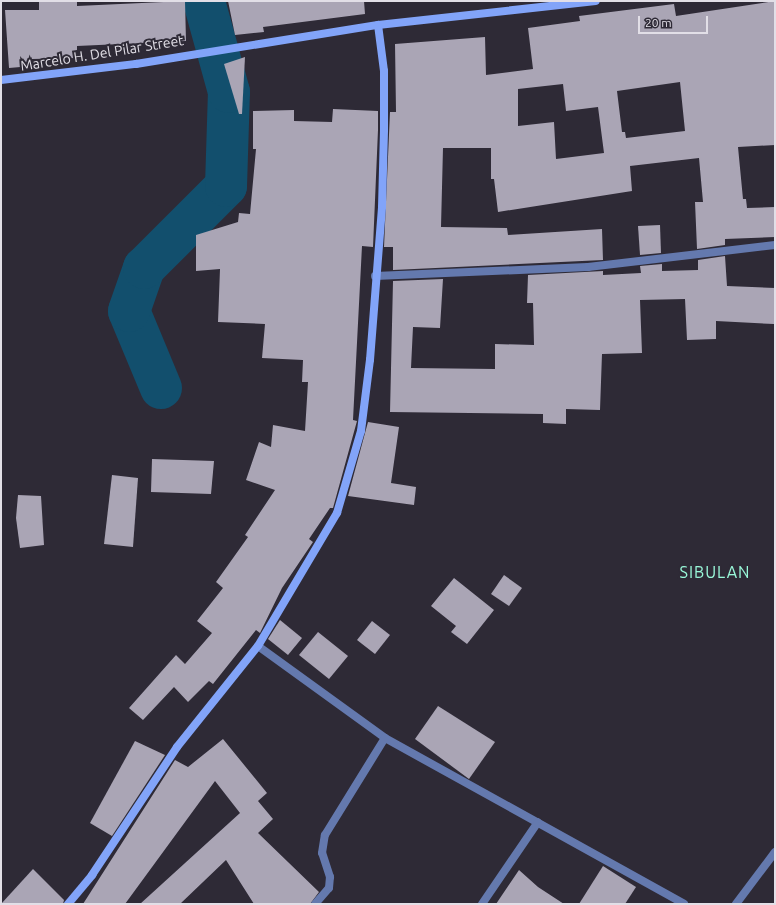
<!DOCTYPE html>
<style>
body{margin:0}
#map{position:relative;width:776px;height:905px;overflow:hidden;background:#2e2a36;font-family:Ubuntu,sans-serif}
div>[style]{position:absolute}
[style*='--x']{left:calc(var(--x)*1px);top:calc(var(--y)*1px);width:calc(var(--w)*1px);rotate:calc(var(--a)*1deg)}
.river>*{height:42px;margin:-21px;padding:0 21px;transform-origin:21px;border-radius:21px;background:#124f6d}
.building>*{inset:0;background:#aaa5b5}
.street>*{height:8px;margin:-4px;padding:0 4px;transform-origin:4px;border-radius:4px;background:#6479ae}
.secondary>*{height:8px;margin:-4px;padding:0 4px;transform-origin:4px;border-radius:4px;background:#82a4f9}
span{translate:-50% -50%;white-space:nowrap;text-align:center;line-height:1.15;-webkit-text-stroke:4px #2e2a36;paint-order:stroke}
.street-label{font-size:14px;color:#e2dfe7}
.quarter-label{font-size:16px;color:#99f8d9;letter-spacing:1px}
.frame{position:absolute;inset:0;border:2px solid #e2dfe7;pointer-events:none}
.scale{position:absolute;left:638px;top:16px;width:70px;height:18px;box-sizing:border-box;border:2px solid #e2dfe7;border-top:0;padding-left:5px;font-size:12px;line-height:14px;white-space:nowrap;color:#e2dfe7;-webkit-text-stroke:3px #2e2a36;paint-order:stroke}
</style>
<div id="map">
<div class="river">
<div style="--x:161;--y:388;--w:83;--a:-112.6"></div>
<div style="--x:129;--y:311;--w:46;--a:-70.8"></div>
<div style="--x:144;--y:268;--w:116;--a:-45"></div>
<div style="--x:226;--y:186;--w:94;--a:-88.2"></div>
<div style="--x:229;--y:92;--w:94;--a:-105.4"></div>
</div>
<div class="building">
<div style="clip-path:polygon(39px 1px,77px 1px,77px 6px,185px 1px,186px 41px,77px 46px,77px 58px,32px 59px,32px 66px,9px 68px,5px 10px,39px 10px)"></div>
<div style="clip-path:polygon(228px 1px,364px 1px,365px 14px,263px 27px,264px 32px,235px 35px)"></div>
<div style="clip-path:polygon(evenodd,775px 1px,775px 145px,738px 147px,743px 199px,746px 199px,747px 208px,775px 207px,775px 237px,725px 239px,725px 245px,697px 249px,695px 202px,703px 202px,699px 158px,630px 166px,632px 191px,498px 212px,494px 179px,491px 179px,491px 148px,443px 148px,441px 227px,507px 228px,508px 235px,602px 229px,603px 260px,393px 270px,393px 247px,384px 247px,390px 112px,396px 112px,395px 44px,485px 37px,486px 75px,533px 69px,528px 28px,580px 21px,579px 16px,674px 4px,676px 16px,775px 1px,680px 82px,685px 131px,626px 138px,625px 132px,622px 132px,617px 91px,680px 82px,775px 1px,563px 84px,566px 111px,598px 107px,604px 153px,556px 159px,554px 122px,518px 126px,518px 89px,563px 84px)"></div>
<div style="clip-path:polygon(245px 57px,242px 114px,239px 114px,224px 64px)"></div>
<div style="clip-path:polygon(333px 109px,378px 111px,378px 130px,373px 247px,362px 246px,353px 420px,357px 421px,333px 508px,330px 508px,309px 539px,313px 542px,282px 588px,260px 633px,256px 630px,213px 684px,209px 681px,188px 702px,174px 687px,143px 720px,129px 708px,176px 655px,185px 664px,212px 633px,197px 621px,223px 588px,216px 582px,248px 537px,245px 535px,275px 490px,246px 480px,259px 442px,271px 447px,273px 425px,305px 431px,308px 382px,302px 382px,303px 360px,262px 358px,265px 324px,218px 322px,220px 269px,196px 271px,196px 235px,238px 222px,239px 213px,250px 214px,256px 149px,253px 149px,253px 111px,294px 110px,294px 121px,332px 122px)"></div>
<div style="clip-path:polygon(660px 225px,661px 253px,640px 255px,638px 226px)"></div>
<div style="clip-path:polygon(725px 256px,727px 286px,775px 288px,774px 324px,716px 321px,716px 339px,687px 340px,685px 299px,640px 300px,642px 353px,602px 354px,600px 410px,566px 409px,566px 424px,543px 423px,543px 414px,390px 412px,393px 281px,443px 279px,440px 328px,413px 327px,411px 368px,495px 369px,495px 344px,534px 345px,533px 303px,527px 303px,528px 275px,603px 271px,603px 275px,641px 273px,640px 266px,662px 264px,662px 271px,698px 270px,698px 260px)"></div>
<div style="clip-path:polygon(368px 422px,399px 427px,391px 483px,416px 487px,414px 505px,348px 496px)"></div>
<div style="clip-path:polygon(152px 459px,214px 461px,211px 494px,151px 492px)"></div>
<div style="clip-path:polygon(112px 475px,138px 478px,133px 547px,104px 544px)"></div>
<div style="clip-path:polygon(18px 495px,41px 496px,44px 545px,20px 548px,16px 518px)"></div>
<div style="clip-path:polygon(504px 575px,522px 588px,509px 606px,491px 594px)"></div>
<div style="clip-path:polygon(454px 578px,494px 610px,467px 644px,451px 632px,456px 626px,431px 606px)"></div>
<div style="clip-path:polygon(280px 620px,302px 638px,288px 655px,268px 639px)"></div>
<div style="clip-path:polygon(372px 621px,390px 635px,375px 654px,357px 640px)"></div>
<div style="clip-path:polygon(318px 632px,348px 656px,329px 679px,299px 655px)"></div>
<div style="clip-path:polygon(438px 706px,495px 742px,469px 779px,415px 739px)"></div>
<div style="clip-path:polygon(223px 739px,267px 793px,258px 801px,273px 819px,258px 833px,319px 892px,310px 904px,254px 904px,226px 860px,180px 904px,140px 904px,240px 813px,215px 781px,125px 904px,83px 904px,175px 760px,188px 767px)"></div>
<div style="clip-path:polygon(135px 741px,165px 755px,112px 836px,90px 823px)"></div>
<div style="clip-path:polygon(603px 866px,636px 887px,625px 904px,579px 904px)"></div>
<div style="clip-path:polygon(33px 869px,64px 900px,63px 904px,1px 904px)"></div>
<div style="clip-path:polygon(519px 870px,538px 887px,564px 904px,496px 904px)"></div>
</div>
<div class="street">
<div style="--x:375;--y:276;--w:213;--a:-2.4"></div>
<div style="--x:588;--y:267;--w:188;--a:-6.7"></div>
<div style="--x:258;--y:646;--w:157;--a:35.9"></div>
<div style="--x:385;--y:738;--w:342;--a:29"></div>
<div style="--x:315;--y:904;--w:21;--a:-49"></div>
<div style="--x:329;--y:888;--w:11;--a:-85"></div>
<div style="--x:330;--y:877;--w:25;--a:-108"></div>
<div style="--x:322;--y:853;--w:18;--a:-81"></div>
<div style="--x:325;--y:835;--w:114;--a:-58.3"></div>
<div style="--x:482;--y:904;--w:99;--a:-55.7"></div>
<div style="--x:736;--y:904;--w:65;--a:-53.1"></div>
</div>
<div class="secondary">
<div style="--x:1;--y:80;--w:136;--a:-6.8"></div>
<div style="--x:136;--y:64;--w:245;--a:-9.2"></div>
<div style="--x:378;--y:25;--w:219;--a:-6.3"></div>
<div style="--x:68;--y:904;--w:38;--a:-50"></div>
<div style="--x:92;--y:875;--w:154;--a:-56.4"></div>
<div style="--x:177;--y:747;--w:129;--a:-51.3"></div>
<div style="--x:258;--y:646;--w:155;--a:-59.3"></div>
<div style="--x:337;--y:513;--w:85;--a:-73.7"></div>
<div style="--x:361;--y:431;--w:72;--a:-82.8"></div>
<div style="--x:370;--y:360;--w:153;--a:-85.5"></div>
<div style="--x:382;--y:207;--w:77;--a:-88.5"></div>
<div style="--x:384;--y:130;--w:59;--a:-90"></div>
<div style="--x:384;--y:71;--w:46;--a:-97.4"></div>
</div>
<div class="street-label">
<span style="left:102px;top:53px;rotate:-9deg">Marcelo H. Del Pilar Street</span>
</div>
<div class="quarter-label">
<span style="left:715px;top:572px">SIBULAN</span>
</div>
<div class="frame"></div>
<div class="scale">20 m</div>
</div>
